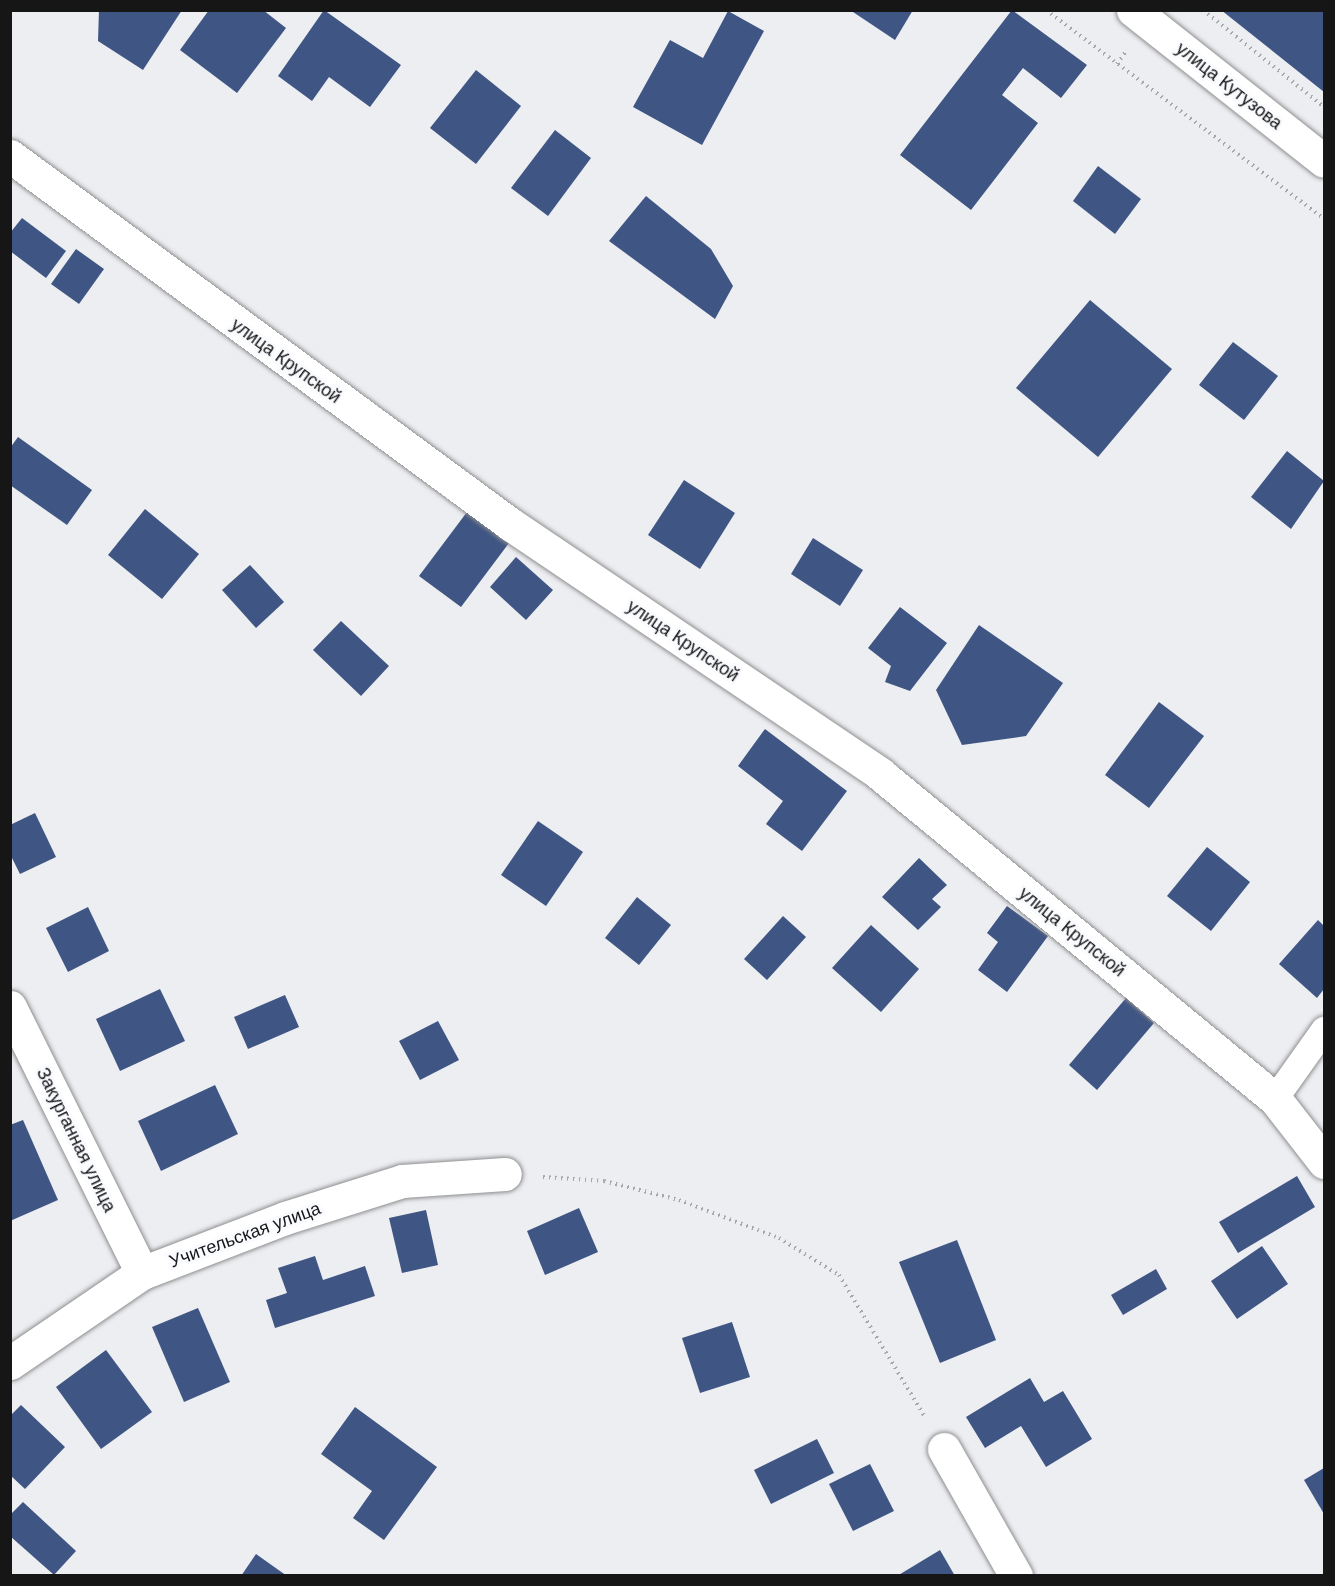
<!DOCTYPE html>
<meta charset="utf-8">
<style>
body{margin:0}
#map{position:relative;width:1335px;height:1586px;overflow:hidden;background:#edeef1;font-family:Helvetica,sans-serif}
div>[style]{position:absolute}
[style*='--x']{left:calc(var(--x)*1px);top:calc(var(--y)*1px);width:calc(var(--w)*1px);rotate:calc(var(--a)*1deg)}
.building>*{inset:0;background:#3f5583}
.path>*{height:4px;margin-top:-2px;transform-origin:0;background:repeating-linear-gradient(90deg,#a5a6a8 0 1.5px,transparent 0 6px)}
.roads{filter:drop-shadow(0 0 2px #8e8f91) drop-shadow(0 0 2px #8e8f91)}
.service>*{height:26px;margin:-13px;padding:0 13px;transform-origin:13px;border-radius:13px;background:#fff}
.minor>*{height:33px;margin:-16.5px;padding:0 16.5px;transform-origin:16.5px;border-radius:16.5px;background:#fff}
span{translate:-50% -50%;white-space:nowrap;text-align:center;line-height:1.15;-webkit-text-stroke:6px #fafbfe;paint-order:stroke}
.street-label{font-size:18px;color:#161617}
.frame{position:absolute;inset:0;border:12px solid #161617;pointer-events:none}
</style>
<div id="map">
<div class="building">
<div style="clip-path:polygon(99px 10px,182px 10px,143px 70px,98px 41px)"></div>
<div style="clip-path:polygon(209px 10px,263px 10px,286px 28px,237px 93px,180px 50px)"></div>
<div style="clip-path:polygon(324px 10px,401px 65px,370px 107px,329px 77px,312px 101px,278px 76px)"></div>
<div style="clip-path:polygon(850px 10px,913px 10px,895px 40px)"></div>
<div style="clip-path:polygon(1012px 10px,1087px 65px,1061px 98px,1023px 68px,1002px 95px,1038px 123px,971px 210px,900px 155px)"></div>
<div style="clip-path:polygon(1221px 10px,1324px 10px,1324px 92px)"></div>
<div style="clip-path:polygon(728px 11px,764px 31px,702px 145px,633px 107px,670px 40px,703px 58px)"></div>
<div style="clip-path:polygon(476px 70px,521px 106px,476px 164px,430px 128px)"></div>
<div style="clip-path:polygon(555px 130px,591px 158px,548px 216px,511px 188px)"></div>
<div style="clip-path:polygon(1098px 166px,1141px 199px,1115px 234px,1073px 201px)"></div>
<div style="clip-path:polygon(646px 196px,711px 249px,733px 286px,715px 319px,609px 241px)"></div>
<div style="clip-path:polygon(22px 218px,66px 251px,46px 278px,10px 251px,10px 233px)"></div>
<div style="clip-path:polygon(76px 249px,104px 269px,79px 304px,51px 284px)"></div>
<div style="clip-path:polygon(1090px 300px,1172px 369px,1098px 457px,1016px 388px)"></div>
<div style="clip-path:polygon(1233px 342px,1278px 376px,1244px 420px,1199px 385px)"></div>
<div style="clip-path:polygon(18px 437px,92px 490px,67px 525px,10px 485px,10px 448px)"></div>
<div style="clip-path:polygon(1287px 451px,1324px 481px,1291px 529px,1251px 497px)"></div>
<div style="clip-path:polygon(684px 480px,735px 513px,700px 569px,648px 535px)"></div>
<div style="clip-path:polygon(145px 509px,199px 554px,162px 599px,108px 555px)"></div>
<div style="clip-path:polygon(467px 512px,509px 543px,461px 607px,419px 576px)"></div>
<div style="clip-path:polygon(813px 538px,863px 570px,840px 606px,791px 574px)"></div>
<div style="clip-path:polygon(516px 557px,553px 590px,526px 620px,490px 587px)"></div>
<div style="clip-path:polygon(250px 565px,284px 602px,256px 628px,222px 590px)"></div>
<div style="clip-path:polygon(900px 607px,947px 643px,910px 691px,885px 682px,891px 666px,868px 648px)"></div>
<div style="clip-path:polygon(341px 621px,389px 666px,361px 696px,313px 650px)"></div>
<div style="clip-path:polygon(979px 625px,1063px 683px,1026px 736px,962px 745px,936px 690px)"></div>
<div style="clip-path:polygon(1159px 702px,1204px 736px,1149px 808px,1105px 775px)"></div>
<div style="clip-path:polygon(765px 729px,847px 791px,802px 851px,766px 824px,783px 801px,738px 766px)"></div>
<div style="clip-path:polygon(35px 813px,56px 857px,20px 874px,10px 854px,10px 825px)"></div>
<div style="clip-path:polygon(538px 821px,583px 852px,546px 906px,501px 875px)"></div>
<div style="clip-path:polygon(1207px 847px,1250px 882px,1211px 931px,1167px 896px)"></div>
<div style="clip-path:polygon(919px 858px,947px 885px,932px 899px,941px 907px,918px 930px,882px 897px)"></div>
<div style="clip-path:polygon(637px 897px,671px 925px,639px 965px,605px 938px)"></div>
<div style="clip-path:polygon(1007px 906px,1048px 936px,1007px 992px,978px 970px,998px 942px,987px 933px)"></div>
<div style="clip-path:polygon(88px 907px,109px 951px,68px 972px,46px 928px)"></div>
<div style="clip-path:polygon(783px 916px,806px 937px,767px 980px,744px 959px)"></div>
<div style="clip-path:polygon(1318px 920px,1324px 926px,1324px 989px,1317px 998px,1279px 964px)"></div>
<div style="clip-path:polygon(871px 925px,919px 969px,881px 1012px,832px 968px)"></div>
<div style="clip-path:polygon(160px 989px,185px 1041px,120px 1071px,96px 1019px)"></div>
<div style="clip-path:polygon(285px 995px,299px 1027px,248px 1049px,234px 1017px)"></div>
<div style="clip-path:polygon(1126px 998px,1154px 1023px,1097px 1090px,1069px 1065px)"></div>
<div style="clip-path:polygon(438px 1021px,459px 1060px,420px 1080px,399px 1041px)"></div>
<div style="clip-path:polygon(215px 1085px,238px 1134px,161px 1171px,138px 1121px)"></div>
<div style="clip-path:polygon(23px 1120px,58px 1200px,10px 1221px,10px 1125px)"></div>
<div style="clip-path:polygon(1297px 1176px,1315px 1207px,1238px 1253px,1219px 1222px)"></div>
<div style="clip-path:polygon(579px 1208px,598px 1252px,545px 1275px,527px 1231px)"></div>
<div style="clip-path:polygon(426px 1210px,438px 1265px,402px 1273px,389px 1218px)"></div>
<div style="clip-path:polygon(957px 1240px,996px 1340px,940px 1363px,899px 1262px)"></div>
<div style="clip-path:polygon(1262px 1246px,1288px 1284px,1237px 1319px,1211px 1281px)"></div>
<div style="clip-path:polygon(315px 1256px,323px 1280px,365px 1266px,375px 1296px,275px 1328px,266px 1300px,287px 1293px,278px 1268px)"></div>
<div style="clip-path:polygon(1156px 1269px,1167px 1289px,1123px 1315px,1111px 1295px)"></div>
<div style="clip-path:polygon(198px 1308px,230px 1382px,184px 1402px,152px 1327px)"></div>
<div style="clip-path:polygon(732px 1322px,750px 1377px,700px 1393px,682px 1338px)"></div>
<div style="clip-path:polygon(106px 1350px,152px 1412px,101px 1449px,56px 1387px)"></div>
<div style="clip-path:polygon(1030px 1378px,1044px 1402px,1063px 1391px,1092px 1439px,1046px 1467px,1021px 1426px,985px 1448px,966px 1417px)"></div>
<div style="clip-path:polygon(21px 1405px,65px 1447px,25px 1489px,10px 1475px,10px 1416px)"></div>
<div style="clip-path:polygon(355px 1407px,437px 1467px,384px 1540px,353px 1518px,372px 1491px,321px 1454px)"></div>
<div style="clip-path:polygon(817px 1439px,834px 1473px,771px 1504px,754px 1470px)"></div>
<div style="clip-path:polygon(870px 1464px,894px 1511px,853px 1531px,829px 1484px)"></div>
<div style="clip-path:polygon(1324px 1468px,1324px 1514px,1304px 1480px)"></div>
<div style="clip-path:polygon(23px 1502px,76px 1551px,54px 1575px,10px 1536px,10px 1515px)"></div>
<div style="clip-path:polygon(940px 1550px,955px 1576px,897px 1576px)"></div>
<div style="clip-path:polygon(256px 1554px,287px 1576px,241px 1576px)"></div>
</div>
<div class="path">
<div style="--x:1046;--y:10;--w:348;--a:36.9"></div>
<div style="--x:1203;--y:10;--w:155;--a:38.7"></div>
<div style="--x:1117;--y:64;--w:16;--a:-55"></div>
<div style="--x:543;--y:1177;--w:61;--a:3.8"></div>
<div style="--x:604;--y:1181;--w:77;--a:14.2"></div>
<div style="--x:679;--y:1200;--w:107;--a:20.8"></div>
<div style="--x:779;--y:1238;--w:70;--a:31.7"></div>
<div style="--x:839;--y:1275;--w:166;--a:58.8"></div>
</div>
<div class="roads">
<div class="service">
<div style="--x:1275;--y:1099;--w:85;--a:-54.6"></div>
</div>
<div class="minor">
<div style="--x:1133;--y:10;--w:243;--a:38.3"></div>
<div style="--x:10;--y:156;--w:621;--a:36.35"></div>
<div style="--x:510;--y:524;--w:447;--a:34"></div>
<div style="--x:880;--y:774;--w:512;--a:39.45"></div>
<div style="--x:1275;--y:1099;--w:80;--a:52.1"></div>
<div style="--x:10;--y:1007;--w:297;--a:63.6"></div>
<div style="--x:10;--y:1363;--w:160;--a:-34.3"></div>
<div style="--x:142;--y:1273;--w:153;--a:-21"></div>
<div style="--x:285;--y:1218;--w:123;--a:-17.5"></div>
<div style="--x:402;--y:1181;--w:103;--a:-3.9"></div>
<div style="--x:944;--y:1449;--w:146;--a:60.4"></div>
</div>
</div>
<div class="street-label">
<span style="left:1229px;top:86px;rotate:38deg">улица Кутузова</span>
<span style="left:286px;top:361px;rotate:36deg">улица Крупской</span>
<span style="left:683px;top:641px;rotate:34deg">улица Крупской</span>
<span style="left:1072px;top:932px;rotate:39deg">улица Крупской</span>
<span style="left:76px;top:1140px;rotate:64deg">Закурганная улица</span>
<span style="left:245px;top:1235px;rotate:-20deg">Учительская улица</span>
</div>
<div class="frame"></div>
</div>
